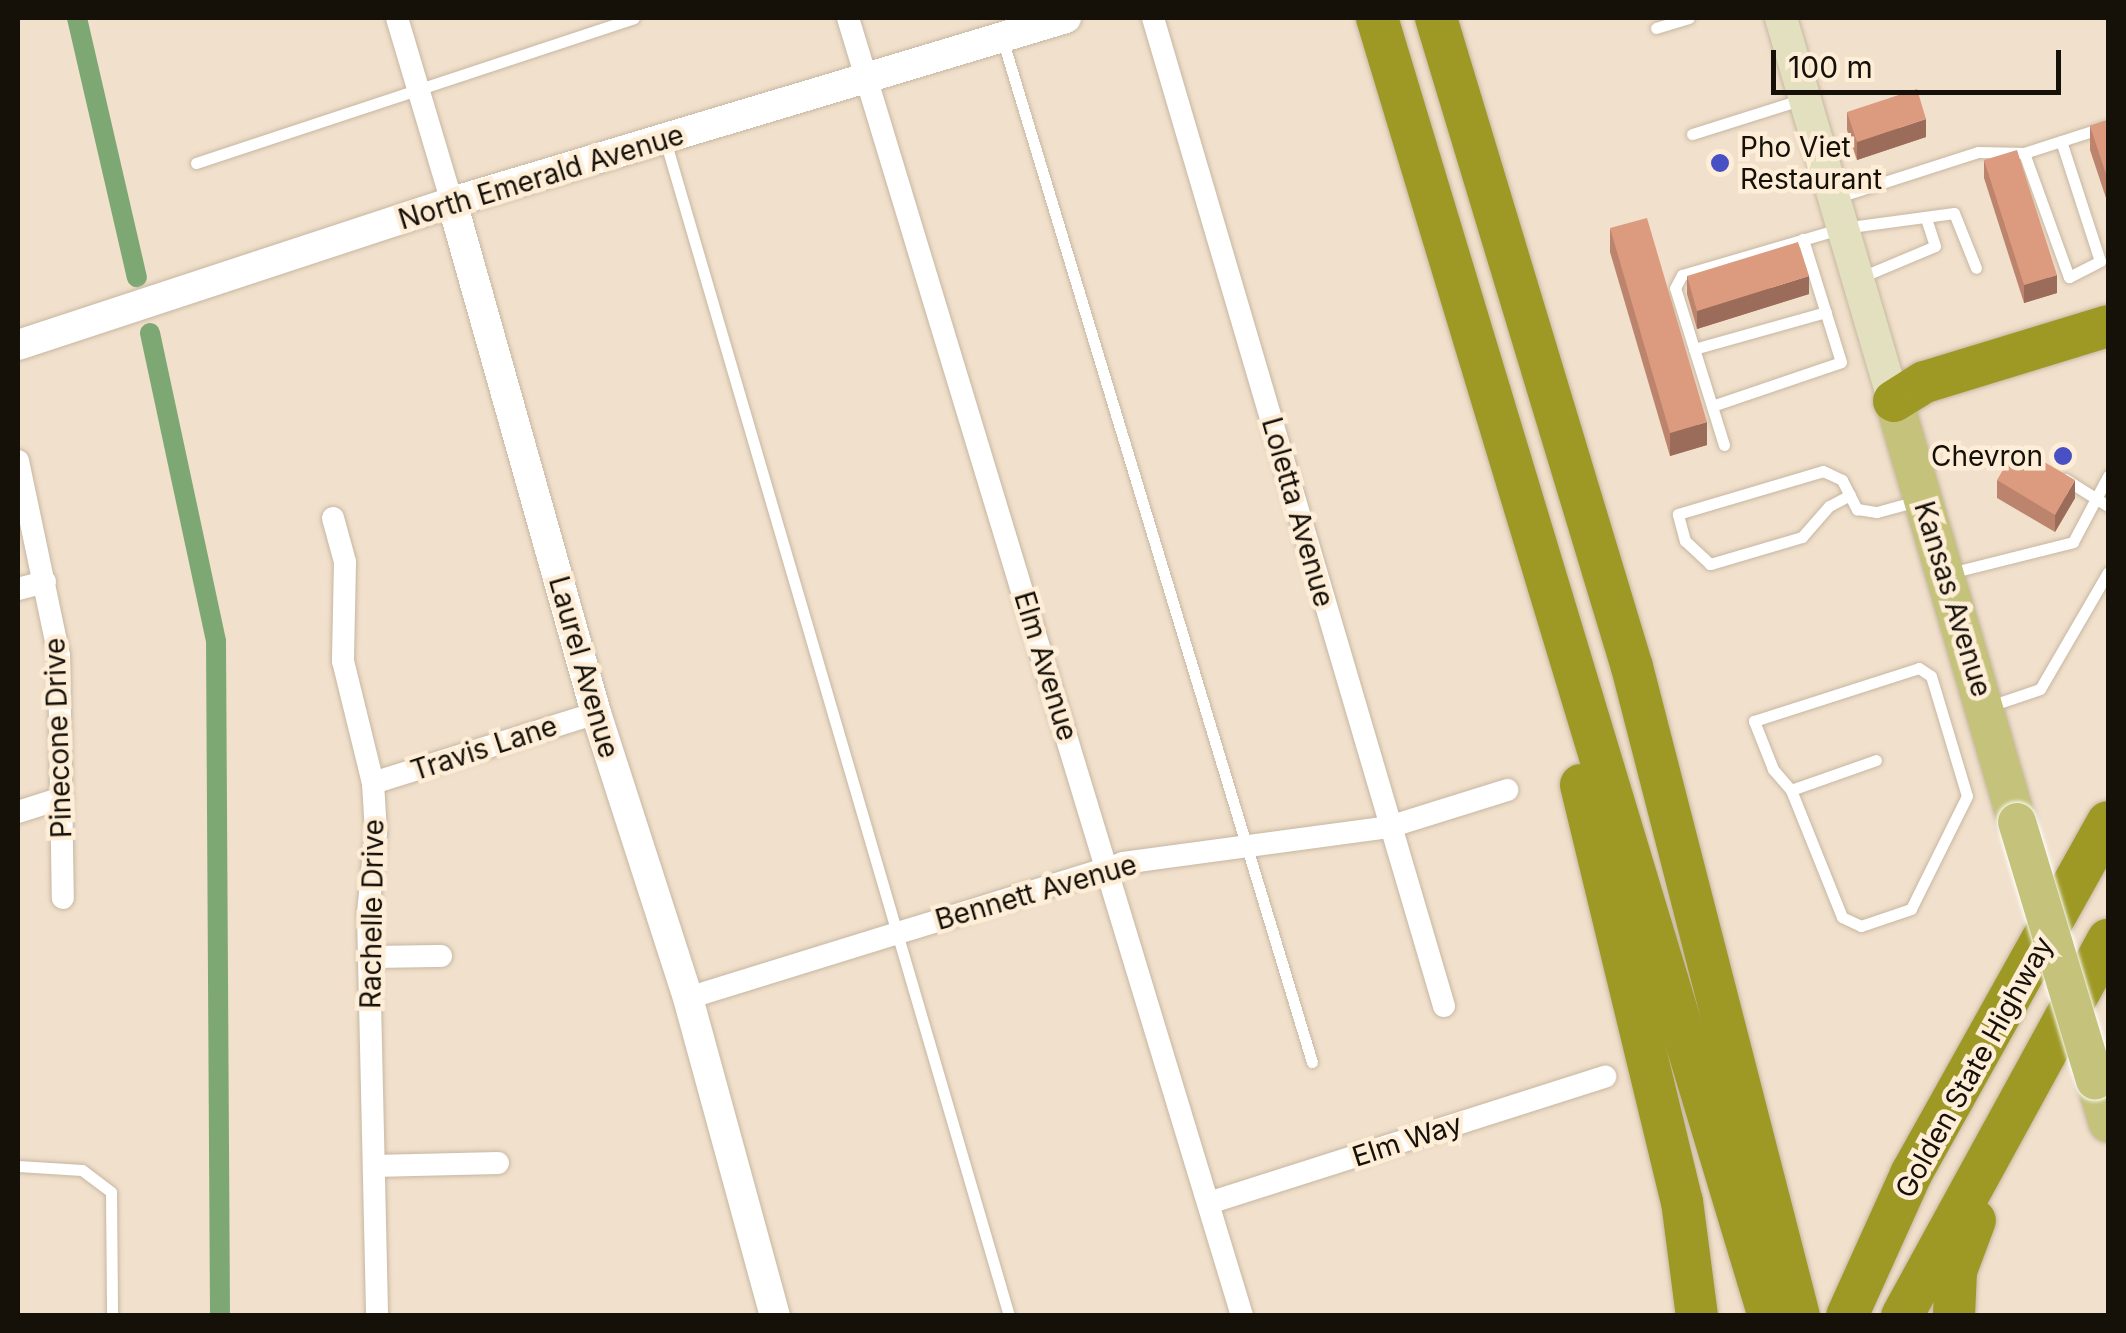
<!DOCTYPE html>
<style>
body{margin:0}
#map{position:relative;width:2126px;height:1333px;overflow:hidden;background:#f1e0cb;font-family:Inter,sans-serif}
div>[style]{position:absolute}
[style*='--x']{left:calc(var(--x)*1px);top:calc(var(--y)*1px);width:calc(var(--w)*1px);rotate:calc(var(--a)*1deg)}
.canal>*{height:20px;margin:-10px;padding:0 10px;transform-origin:10px;border-radius:10px;background:#7ea873}
.roads{filter:drop-shadow(0 0 2px #c6b7a2) drop-shadow(0 0 2px #c6b7a2)}
.service>*{height:11px;margin:-5.5px;padding:0 5.5px;transform-origin:5.5px;border-radius:5.5px;background:#fff}
.minor>*{height:22px;margin:-11px;padding:0 11px;transform-origin:11px;border-radius:11px;background:#fff}
.tertiary>*{height:30px;margin:-15px;padding:0 15px;transform-origin:15px;border-radius:15px;background:#fff}
.secondary>*{height:32px;margin:-16px;padding:0 16px;transform-origin:16px;border-radius:16px;background:#e2e0be}
.primary>*{height:38px;margin:-19px;padding:0 19px;transform-origin:19px;border-radius:19px;background:#c5c27c}
.motorway>*{height:42px;margin:-21px;padding:0 21px;transform-origin:21px;border-radius:21px;background:#9e9925}
.bridges{filter:drop-shadow(0 0 2px #fff) drop-shadow(0 0 2px #fff)}
.primary-bridge>*{height:38px;margin:-19px;padding:0 19px;transform-origin:19px;border-radius:19px;background:#c5c27c}
.wall>*{inset:0;background:#bd846d}
.shaded-wall>*{inset:0;background:#9a6c59}
.building>*{inset:0;background:#dc9a7f}
.dots>*{width:28px;height:28px;translate:-50% -50%;box-sizing:border-box;border:5px solid #feeed8;border-radius:50%}
span{translate:-50% -50%;white-space:nowrap;text-align:center;line-height:1.15;-webkit-text-stroke:9px #feeed8;paint-order:stroke}
.poi-label{font-size:28px;color:#151008}
.left{translate:0 -50%;text-align:left}
.right{translate:-100% -50%;text-align:right}
.street-label{font-size:28px;color:#151008}
.frame{position:absolute;inset:0;border:20px solid #151008;pointer-events:none}
.scale{position:absolute;left:1771px;top:50px;width:290px;height:45px;box-sizing:border-box;border:5px solid #151008;border-top:0;padding-left:12px;font-size:30px;line-height:35px;white-space:nowrap;color:#151008;-webkit-text-stroke:8px #feeed8;paint-order:stroke}
</style>
<div id="map">
<div class="canal">
<div style="--x:77;--y:18;--w:266;--a:77"></div>
<div style="--x:150;--y:333;--w:315;--a:77.9"></div>
<div style="--x:216;--y:641;--w:675;--a:89.66"></div>
</div>
<div class="roads">
<div class="service">
<div style="--x:1656;--y:28;--w:34;--a:-17"></div>
<div style="--x:1002;--y:38;--w:1070;--a:73.16"></div>
<div style="--x:1692;--y:134;--w:116;--a:-17.5"></div>
<div style="--x:665;--y:140;--w:1225;--a:73.69"></div>
<div style="--x:2024;--y:153;--w:132;--a:70.1"></div>
<div style="--x:2069;--y:277;--w:35;--a:-27"></div>
<div style="--x:2100;--y:261;--w:126;--a:-108"></div>
<div style="--x:196;--y:163;--w:461;--a:-18.3"></div>
<div style="--x:1838;--y:197;--w:147;--a:-17.8"></div>
<div style="--x:1978;--y:152;--w:46;--a:1.2"></div>
<div style="--x:2024;--y:153;--w:88;--a:-17.8"></div>
<div style="--x:1859;--y:278;--w:82;--a:-22.8"></div>
<div style="--x:1935;--y:246;--w:29;--a:-108"></div>
<div style="--x:1694;--y:349;--w:137;--a:-15.7"></div>
<div style="--x:1712;--y:406;--w:136;--a:-18.8"></div>
<div style="--x:1841;--y:362;--w:129;--a:-107.2"></div>
<div style="--x:1724;--y:445;--w:164;--a:-107.3"></div>
<div style="--x:1675;--y:288;--w:15;--a:-62"></div>
<div style="--x:1682;--y:275;--w:168;--a:-16.3"></div>
<div style="--x:1843;--y:228;--w:112;--a:-7.7"></div>
<div style="--x:1954;--y:213;--w:59;--a:68.2"></div>
<div style="--x:2065;--y:479;--w:51;--a:32.1"></div>
<div style="--x:1850;--y:495;--w:24;--a:152"></div>
<div style="--x:1829;--y:506;--w:41;--a:131.1"></div>
<div style="--x:1802;--y:537;--w:96;--a:163.6"></div>
<div style="--x:1710;--y:564;--w:34;--a:-137"></div>
<div style="--x:1685;--y:541;--w:28;--a:-105"></div>
<div style="--x:1678;--y:514;--w:151;--a:-16.5"></div>
<div style="--x:1823;--y:471;--w:21;--a:25"></div>
<div style="--x:1842;--y:480;--w:33;--a:63"></div>
<div style="--x:1857;--y:509;--w:20;--a:9"></div>
<div style="--x:1877;--y:512;--w:41;--a:-15.4"></div>
<div style="--x:1950;--y:573;--w:127;--a:-14.1"></div>
<div style="--x:2073;--y:542;--w:75;--a:-62.1"></div>
<div style="--x:1919;--y:668;--w:14;--a:34"></div>
<div style="--x:1931;--y:676;--w:125;--a:73.3"></div>
<div style="--x:1967;--y:796;--w:126;--a:116.4"></div>
<div style="--x:1911;--y:909;--w:53;--a:161.2"></div>
<div style="--x:1861;--y:926;--w:21;--a:-155"></div>
<div style="--x:1842;--y:917;--w:137;--a:-111.9"></div>
<div style="--x:1791;--y:790;--w:28;--a:-131"></div>
<div style="--x:1773;--y:769;--w:52;--a:-111.6"></div>
<div style="--x:1754;--y:721;--w:173;--a:-17.8"></div>
<div style="--x:1990;--y:706;--w:53;--a:-18.8"></div>
<div style="--x:2040;--y:689;--w:135;--a:-59.8"></div>
<div style="--x:1791;--y:790;--w:90;--a:-19.4"></div>
<div style="--x:18;--y:1166;--w:64;--a:3.6"></div>
<div style="--x:82;--y:1170;--w:36;--a:37"></div>
<div style="--x:111;--y:1192;--w:124;--a:89.5"></div>
</div>
<div class="minor">
<div style="--x:397;--y:18;--w:192;--a:73.4"></div>
<div style="--x:848;--y:18;--w:1356;--a:73.11"></div>
<div style="--x:1153;--y:18;--w:1030;--a:73.59"></div>
<div style="--x:18;--y:461;--w:199;--a:78.1"></div>
<div style="--x:59;--y:656;--w:242;--a:89.1"></div>
<div style="--x:333;--y:518;--w:46;--a:74.7"></div>
<div style="--x:345;--y:562;--w:99;--a:91.2"></div>
<div style="--x:343;--y:661;--w:126;--a:76.2"></div>
<div style="--x:373;--y:783;--w:49;--a:86.5"></div>
<div style="--x:376;--y:832;--w:82;--a:95.6"></div>
<div style="--x:368;--y:914;--w:402;--a:88.7"></div>
<div style="--x:18;--y:589;--w:28;--a:-15"></div>
<div style="--x:373;--y:783;--w:234;--a:-17.4"></div>
<div style="--x:18;--y:812;--w:46;--a:-17.7"></div>
<div style="--x:368;--y:957;--w:73;--a:-0.8"></div>
<div style="--x:688;--y:998;--w:455;--a:-17.2"></div>
<div style="--x:1123;--y:863;--w:268;--a:-7.7"></div>
<div style="--x:1389;--y:827;--w:124;--a:-17.4"></div>
<div style="--x:374;--y:1166;--w:124;--a:-1.4"></div>
<div style="--x:1209;--y:1203;--w:416;--a:-17.7"></div>
</div>
<div class="tertiary">
<div style="--x:452;--y:202;--w:531;--a:74.26"></div>
<div style="--x:596;--y:713;--w:299;--a:72.1"></div>
<div style="--x:688;--y:998;--w:330;--a:74.7"></div>
<div style="--x:18;--y:345;--w:457;--a:-18.2"></div>
<div style="--x:452;--y:202;--w:641;--a:-16.68"></div>
</div>
<div class="secondary">
<div style="--x:1781;--y:18;--w:399;--a:73.6"></div>
</div>
<div class="primary">
<div style="--x:1894;--y:401;--w:439;--a:73.7"></div>
<div style="--x:2095;--y:1080;--w:45;--a:73.2"></div>
</div>
<div class="motorway">
<div style="--x:1377;--y:18;--w:1356;--a:73.2"></div>
<div style="--x:1436;--y:18;--w:678;--a:73.2"></div>
<div style="--x:1632;--y:667;--w:670;--a:75.57"></div>
<div style="--x:1894;--y:401;--w:36;--a:-32"></div>
<div style="--x:1925;--y:382;--w:191;--a:-17"></div>
<div style="--x:1581;--y:785;--w:428;--a:76.4"></div>
<div style="--x:1682;--y:1201;--w:116;--a:82.6"></div>
<div style="--x:1847;--y:1316;--w:156;--a:-65.7"></div>
<div style="--x:1911;--y:1174;--w:403;--a:-60.8"></div>
<div style="--x:1902;--y:1316;--w:429;--a:-61.3"></div>
<div style="--x:1954;--y:1316;--w:45;--a:-87.5"></div>
<div style="--x:1956;--y:1271;--w:54;--a:-69.6"></div>
</div>
</div>
<div class="bridges">
<div class="primary-bridge">
<div style="--x:2017;--y:822;--w:270;--a:73.2"></div>
</div>
</div>
<div class="wall">
<div style="clip-path:polygon(1847px 112px,1926px 137px,1857px 160px,1847px 130px)"></div>
<div style="clip-path:polygon(2108px 120px,2108px 204px,2090px 150px,2090px 126px)"></div>
<div style="clip-path:polygon(1984px 160px,2057px 293px,2024px 303px,1984px 178px)"></div>
<div style="clip-path:polygon(1610px 228px,1707px 445px,1670px 456px,1610px 252px)"></div>
<div style="clip-path:polygon(1687px 276px,1809px 294px,1697px 329px,1687px 294px)"></div>
<div style="clip-path:polygon(1997px 480px,2075px 498px,2055px 532px,1997px 498px)"></div>
</div>
<div class="shaded-wall">
<div style="clip-path:polygon(1926px 119px,1926px 137px,1857px 160px,1857px 142px)"></div>
<div style="clip-path:polygon(2057px 275px,2057px 293px,2024px 303px,2024px 285px)"></div>
<div style="clip-path:polygon(1809px 276px,1809px 294px,1697px 329px,1697px 311px)"></div>
<div style="clip-path:polygon(1707px 422px,1707px 445px,1670px 456px,1670px 433px)"></div>
<div style="clip-path:polygon(2075px 480px,2075px 498px,2055px 532px,2055px 515px)"></div>
</div>
<div class="building">
<div style="clip-path:polygon(1917px 89px,1926px 119px,1857px 142px,1847px 112px)"></div>
<div style="clip-path:polygon(2108px 120px,2108px 180px,2090px 126px)"></div>
<div style="clip-path:polygon(2017px 150px,2057px 275px,2024px 285px,1984px 160px)"></div>
<div style="clip-path:polygon(1647px 218px,1707px 422px,1670px 433px,1610px 228px)"></div>
<div style="clip-path:polygon(1798px 242px,1809px 276px,1697px 311px,1687px 276px)"></div>
<div style="clip-path:polygon(2017px 446px,2075px 480px,2055px 515px,1997px 480px)"></div>
</div>
<div class="dots">
<div style="left:1720px;top:163px;background:#4950c6"></div>
<div style="left:2063px;top:456px;background:#4950c6"></div>
</div>
<div class="poi-label">
<span class="left" style="left:1740px;top:163px">Pho Viet<br>Restaurant</span>
<span class="right" style="left:2043px;top:456px">Chevron</span>
</div>
<div class="street-label">
<span style="left:541px;top:177px;rotate:-17deg">North Emerald Avenue</span>
<span style="left:1298px;top:512px;rotate:74deg">Loletta Avenue</span>
<span style="left:1953px;top:599px;rotate:73deg">Kansas Avenue</span>
<span style="left:1046px;top:666px;rotate:73deg">Elm Avenue</span>
<span style="left:584px;top:667px;rotate:74deg">Laurel Avenue</span>
<span style="left:58px;top:738px;rotate:-92deg">Pinecone Drive</span>
<span style="left:484px;top:748px;rotate:-18deg">Travis Lane</span>
<span style="left:1036px;top:892px;rotate:-16deg">Bennett Avenue</span>
<span style="left:372px;top:914px;rotate:-89deg">Rachelle Drive</span>
<span style="left:1974px;top:1067px;rotate:-61deg">Golden State Highway</span>
<span style="left:1407px;top:1140px;rotate:-18deg">Elm Way</span>
</div>
<div class="frame"></div>
<div class="scale">100 m</div>
</div>
